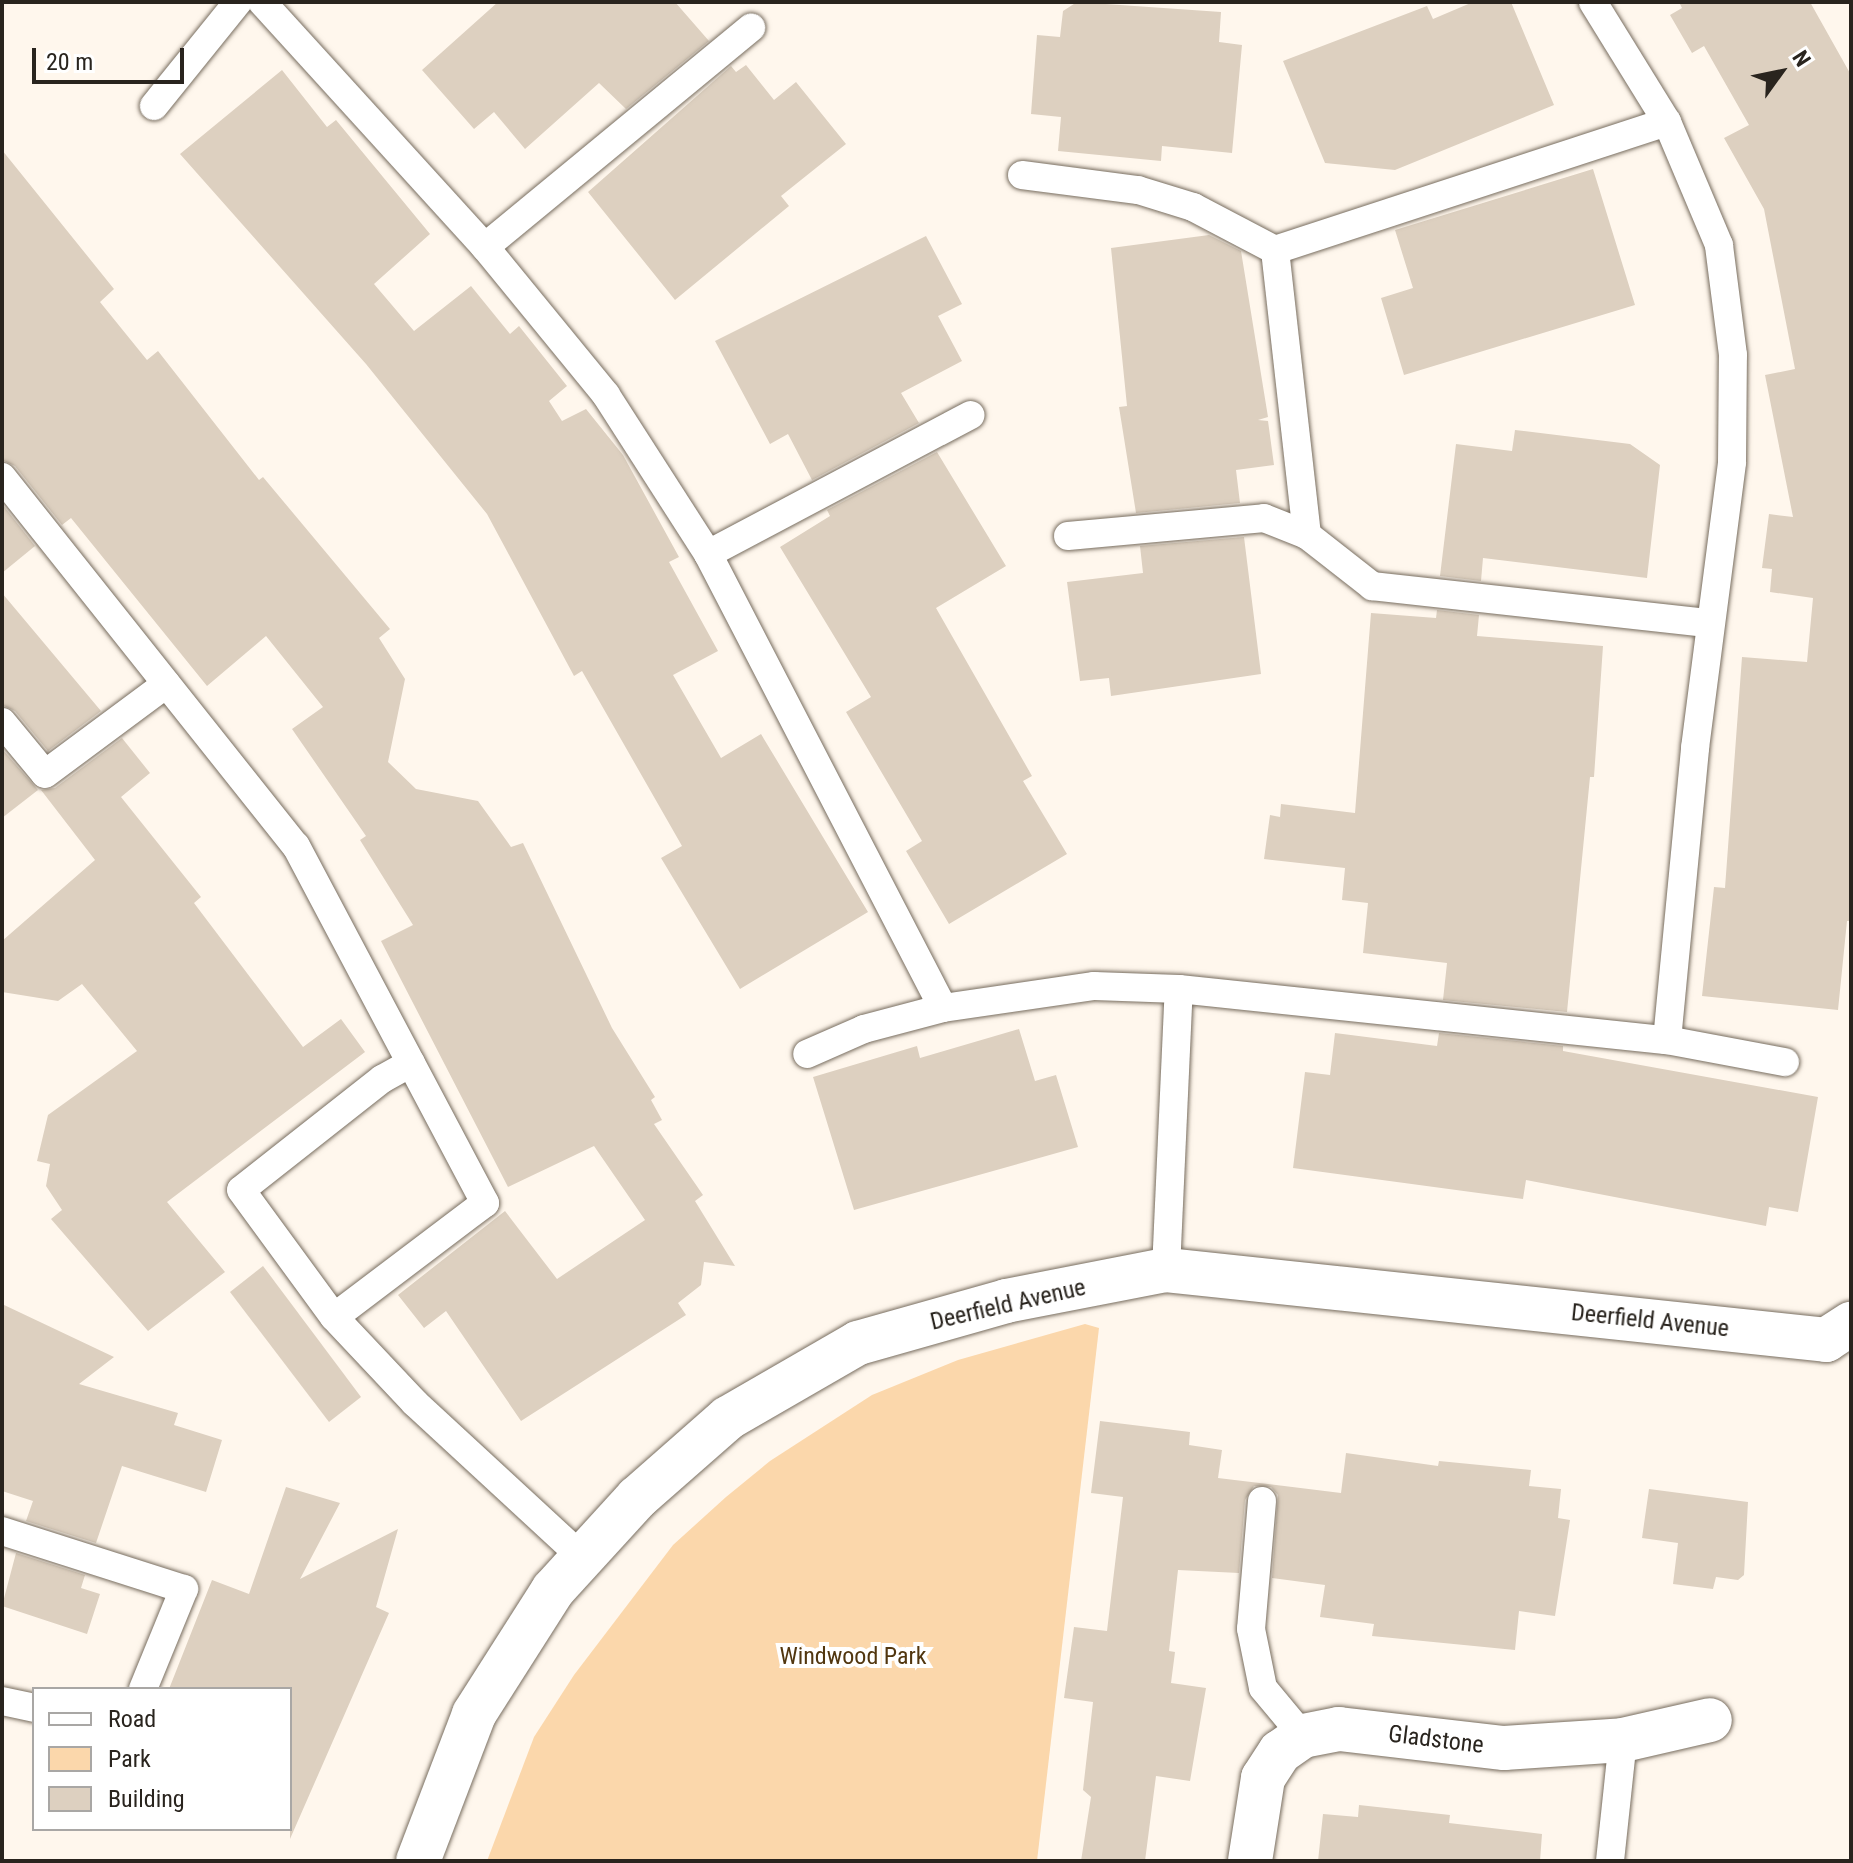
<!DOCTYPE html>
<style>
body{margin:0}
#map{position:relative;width:1853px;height:1863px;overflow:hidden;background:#fff7ed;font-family:"Roboto Condensed",sans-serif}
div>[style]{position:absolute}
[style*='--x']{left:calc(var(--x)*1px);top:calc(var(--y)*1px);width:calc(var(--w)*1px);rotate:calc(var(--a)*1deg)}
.green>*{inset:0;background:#fbd7ab}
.building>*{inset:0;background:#ddd0c0}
.roads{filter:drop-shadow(0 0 2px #786d5f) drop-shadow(0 0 2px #786d5f)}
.service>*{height:28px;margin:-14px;padding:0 14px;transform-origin:14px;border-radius:14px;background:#fff}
.minor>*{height:44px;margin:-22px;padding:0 22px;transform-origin:22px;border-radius:22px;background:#fff}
.tertiary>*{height:44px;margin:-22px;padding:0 22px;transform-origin:22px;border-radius:22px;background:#fff}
span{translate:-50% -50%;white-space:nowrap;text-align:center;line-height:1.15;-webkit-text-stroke:8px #fff;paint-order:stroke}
.street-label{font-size:24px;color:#29241e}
.park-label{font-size:24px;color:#51360f}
.frame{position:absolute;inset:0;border:4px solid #29241e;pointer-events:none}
.legend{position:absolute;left:32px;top:1687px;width:260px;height:144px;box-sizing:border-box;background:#fff;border:2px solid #a9a7a5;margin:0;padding:10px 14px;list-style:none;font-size:24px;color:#29241e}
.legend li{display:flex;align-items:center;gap:16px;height:40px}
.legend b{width:40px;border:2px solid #a9a7a5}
.north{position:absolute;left:1741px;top:32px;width:80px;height:80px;-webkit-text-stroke:6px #fff;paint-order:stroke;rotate:57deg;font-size:22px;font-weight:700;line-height:32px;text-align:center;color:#29241e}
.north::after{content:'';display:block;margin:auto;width:28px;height:36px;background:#29241e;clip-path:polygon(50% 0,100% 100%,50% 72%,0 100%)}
.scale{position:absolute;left:32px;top:48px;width:152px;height:36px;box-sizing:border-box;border:4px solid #29241e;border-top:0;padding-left:10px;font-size:24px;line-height:28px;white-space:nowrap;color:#29241e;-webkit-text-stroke:6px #fff;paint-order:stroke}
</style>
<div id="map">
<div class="green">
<div style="clip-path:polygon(1085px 1324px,1099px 1328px,1037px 1861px,487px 1861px,534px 1737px,574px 1675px,673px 1545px,726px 1497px,770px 1461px,872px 1395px,958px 1360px)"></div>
</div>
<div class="building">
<div style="clip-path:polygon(498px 2px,675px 2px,709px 41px,626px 109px,599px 83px,525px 149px,494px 112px,474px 129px,422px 70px)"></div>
<div style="clip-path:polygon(1077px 2px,1221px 12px,1219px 42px,1242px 45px,1232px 153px,1162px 146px,1161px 161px,1058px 151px,1061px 117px,1031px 114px,1037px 35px,1060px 37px,1063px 11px)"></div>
<div style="clip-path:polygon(1473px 2px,1511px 2px,1554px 105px,1395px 170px,1325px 163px,1283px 61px,1427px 6px,1433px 19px)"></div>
<div style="clip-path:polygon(1679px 2px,1810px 2px,1851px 75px,1851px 921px,1847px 921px,1838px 1010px,1702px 996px,1714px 887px,1725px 888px,1742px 657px,1807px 662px,1813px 598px,1770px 592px,1772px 569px,1762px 568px,1769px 514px,1793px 517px,1765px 375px,1795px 369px,1764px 209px,1724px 138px,1749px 125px,1704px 46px,1692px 53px,1670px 15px,1682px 8px)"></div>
<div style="clip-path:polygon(746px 65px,774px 100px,796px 82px,846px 144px,781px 196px,789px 206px,675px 300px,588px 192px,731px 66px,736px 72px)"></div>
<div style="clip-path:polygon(282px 70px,327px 127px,336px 120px,430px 234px,374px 284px,414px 331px,471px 286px,510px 334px,519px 326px,567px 386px,549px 401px,562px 421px,586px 409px,623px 455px,679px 557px,669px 562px,718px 651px,673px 675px,721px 758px,761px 734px,868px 912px,740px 989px,661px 858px,682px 846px,582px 671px,574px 676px,487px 514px,366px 364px,180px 154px)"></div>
<div style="clip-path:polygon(2px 150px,114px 289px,100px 302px,147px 360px,158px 351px,259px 480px,263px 477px,390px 629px,379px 638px,405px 679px,388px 762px,416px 789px,478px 801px,511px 847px,523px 843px,612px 1028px,655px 1097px,651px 1100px,662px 1120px,654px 1124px,703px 1195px,695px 1201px,735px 1266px,704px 1262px,701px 1285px,678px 1303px,686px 1315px,521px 1421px,446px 1311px,424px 1328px,398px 1295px,505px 1211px,557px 1279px,645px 1220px,594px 1146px,508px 1187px,381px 941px,413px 925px,360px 840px,366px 836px,292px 729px,323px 707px,266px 636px,207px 686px,71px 518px,62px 525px,15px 466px,2px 460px)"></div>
<div style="clip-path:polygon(1593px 169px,1635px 305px,1404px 375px,1381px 298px,1413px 288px,1395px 230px)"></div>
<div style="clip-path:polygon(1209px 235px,1241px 251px,1268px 417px,1258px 420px,1268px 421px,1274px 465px,1236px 470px,1240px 503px,1136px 513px,1119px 407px,1127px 406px,1111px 248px)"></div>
<div style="clip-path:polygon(926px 236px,962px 304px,938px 316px,962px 361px,901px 393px,919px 423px,812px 480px,788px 434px,770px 444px,715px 341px)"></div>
<div style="clip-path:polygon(1515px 430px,1630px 444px,1660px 465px,1647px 578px,1483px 558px,1481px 581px,1440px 576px,1456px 444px,1512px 451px)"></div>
<div style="clip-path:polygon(937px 452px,1006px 566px,936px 608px,1032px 776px,1023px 781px,1067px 854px,949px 924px,906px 851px,922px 841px,846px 712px,871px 697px,780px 547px,830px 516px,827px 510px)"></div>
<div style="clip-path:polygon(2px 504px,35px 546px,2px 573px)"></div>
<div style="clip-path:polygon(1244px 537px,1261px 674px,1111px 696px,1109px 678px,1080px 681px,1067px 582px,1143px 573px,1140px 546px)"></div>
<div style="clip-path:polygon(2px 593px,101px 711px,48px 751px,15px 711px,2px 705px)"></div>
<div style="clip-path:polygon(1437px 610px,1479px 615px,1477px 636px,1603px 646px,1594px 777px,1590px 777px,1567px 1012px,1443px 1000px,1447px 963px,1363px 953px,1368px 903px,1342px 900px,1345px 868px,1264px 859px,1270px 815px,1280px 817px,1281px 804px,1355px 813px,1371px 613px,1436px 618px)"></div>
<div style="clip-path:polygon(122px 738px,150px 773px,121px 797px,201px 897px,194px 903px,303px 1047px,341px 1019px,365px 1052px,167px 1202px,225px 1272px,148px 1331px,51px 1219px,62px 1210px,46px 1186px,50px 1164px,37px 1161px,48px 1115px,137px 1051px,82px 984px,58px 1001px,2px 992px,2px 941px,95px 860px,41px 790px,55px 788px)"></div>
<div style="clip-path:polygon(2px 749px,38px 790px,2px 818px)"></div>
<div style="clip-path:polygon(1019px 1029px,1035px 1081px,1056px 1075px,1078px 1147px,854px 1210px,813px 1077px,917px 1046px,920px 1058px)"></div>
<div style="clip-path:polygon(1335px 1033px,1437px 1046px,1439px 1033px,1563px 1046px,1563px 1051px,1818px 1097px,1798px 1212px,1769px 1207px,1766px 1226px,1526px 1180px,1523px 1199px,1293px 1168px,1305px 1072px,1330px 1075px)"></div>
<div style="clip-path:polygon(263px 1266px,361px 1397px,329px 1422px,230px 1292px)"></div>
<div style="clip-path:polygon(2px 1304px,114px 1357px,79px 1384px,178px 1413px,174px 1425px,222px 1440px,206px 1492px,122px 1466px,96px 1543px,26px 1521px,33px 1501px,2px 1491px)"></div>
<div style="clip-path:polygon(1100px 1421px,1190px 1432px,1189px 1445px,1222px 1450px,1218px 1478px,1341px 1493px,1346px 1453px,1438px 1466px,1439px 1461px,1531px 1470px,1529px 1486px,1561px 1489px,1558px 1518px,1570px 1520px,1555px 1616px,1519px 1611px,1515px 1650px,1372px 1636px,1374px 1624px,1320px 1617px,1325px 1585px,1272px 1578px,1278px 1495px,1271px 1487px,1254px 1486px,1245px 1500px,1239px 1573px,1178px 1570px,1169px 1651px,1175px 1652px,1171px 1683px,1206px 1688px,1190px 1781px,1156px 1776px,1145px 1861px,1081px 1861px,1091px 1797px,1083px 1790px,1093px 1702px,1064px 1698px,1074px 1627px,1107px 1631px,1123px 1497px,1091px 1493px)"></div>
<div style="clip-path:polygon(286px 1487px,340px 1503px,300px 1579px,398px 1529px,376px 1607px,389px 1613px,290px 1839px,290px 1689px,169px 1689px,212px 1580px,249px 1594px)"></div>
<div style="clip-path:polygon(1649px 1489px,1748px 1502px,1744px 1575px,1738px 1580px,1716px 1577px,1713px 1589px,1673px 1584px,1678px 1543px,1642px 1538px)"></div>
<div style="clip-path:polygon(16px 1553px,85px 1575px,81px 1588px,100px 1594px,87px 1634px,2px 1606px)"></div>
<div style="clip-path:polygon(1359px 1805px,1450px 1815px,1449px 1823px,1542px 1834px,1540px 1861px,1318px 1861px,1323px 1814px,1358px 1817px)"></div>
</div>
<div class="roads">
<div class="service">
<div style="--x:262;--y:2;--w:331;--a:47.7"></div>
<div style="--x:485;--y:247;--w:191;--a:50.7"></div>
<div style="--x:606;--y:395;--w:189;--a:57.3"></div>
<div style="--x:708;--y:554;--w:511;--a:62.63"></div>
<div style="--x:943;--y:1008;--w:82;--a:165.1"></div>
<div style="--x:864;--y:1029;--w:62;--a:156.3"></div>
<div style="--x:154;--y:106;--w:134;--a:-51.1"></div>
<div style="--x:1022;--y:175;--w:117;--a:7.4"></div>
<div style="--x:1138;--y:190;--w:58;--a:17.2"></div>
<div style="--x:1193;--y:207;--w:93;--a:27.7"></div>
<div style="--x:1275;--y:250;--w:412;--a:-18.1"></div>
<div style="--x:485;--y:247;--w:345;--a:-39.5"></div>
<div style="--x:1275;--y:250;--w:287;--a:83.6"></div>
<div style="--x:1307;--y:535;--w:83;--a:38.1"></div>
<div style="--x:1372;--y:586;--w:339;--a:6.3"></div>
<div style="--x:2;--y:477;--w:472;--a:51.5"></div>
<div style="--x:296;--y:846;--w:404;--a:62.1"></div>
<div style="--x:485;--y:1203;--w:189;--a:142.9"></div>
<div style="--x:1068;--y:536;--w:197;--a:-5.2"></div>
<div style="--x:1264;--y:518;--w:46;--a:21.6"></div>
<div style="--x:708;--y:554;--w:297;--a:-27.9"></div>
<div style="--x:2;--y:722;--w:67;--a:50.4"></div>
<div style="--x:45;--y:774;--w:151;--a:-36.6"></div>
<div style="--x:943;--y:1008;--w:153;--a:-8.3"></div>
<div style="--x:1094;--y:986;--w:85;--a:2"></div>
<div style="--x:1179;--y:989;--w:491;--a:6"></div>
<div style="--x:1667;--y:1040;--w:293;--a:-84.5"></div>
<div style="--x:1695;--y:748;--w:288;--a:-82.6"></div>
<div style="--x:1732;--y:462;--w:107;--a:-89.5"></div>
<div style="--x:1733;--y:355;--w:111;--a:-97.3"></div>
<div style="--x:1719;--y:245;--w:134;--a:-112.9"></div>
<div style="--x:1667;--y:122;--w:141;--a:-121.7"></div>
<div style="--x:1667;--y:1040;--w:120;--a:10.6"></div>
<div style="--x:411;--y:1063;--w:33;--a:151"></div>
<div style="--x:382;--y:1079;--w:179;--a:141.8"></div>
<div style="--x:241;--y:1190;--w:157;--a:53.8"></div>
<div style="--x:334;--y:1317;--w:118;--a:46.7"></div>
<div style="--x:415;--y:1403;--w:227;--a:42.7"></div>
<div style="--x:1166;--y:1270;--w:281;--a:-87.4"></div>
<div style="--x:1262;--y:1501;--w:128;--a:94.9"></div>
<div style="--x:1251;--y:1629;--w:60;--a:78.5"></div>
<div style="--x:1263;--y:1688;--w:62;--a:50.2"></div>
<div style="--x:2;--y:1531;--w:191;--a:17.7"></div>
<div style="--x:184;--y:1589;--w:108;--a:112.3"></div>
<div style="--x:2;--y:1701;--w:33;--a:12"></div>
<div style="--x:1610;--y:1861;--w:122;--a:-83.9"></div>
</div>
<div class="minor">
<div style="--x:1250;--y:1861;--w:84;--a:-81.1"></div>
<div style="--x:1263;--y:1778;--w:31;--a:-57"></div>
<div style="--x:1280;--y:1752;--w:28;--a:-35"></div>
<div style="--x:1303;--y:1736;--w:37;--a:-11"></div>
<div style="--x:1339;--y:1729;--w:166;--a:6.6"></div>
<div style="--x:1504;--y:1748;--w:119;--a:-3.8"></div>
<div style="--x:1623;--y:1740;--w:89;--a:-12.9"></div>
</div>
<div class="tertiary">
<div style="--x:418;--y:1861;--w:157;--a:-69.1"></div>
<div style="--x:474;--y:1714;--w:147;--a:-57.5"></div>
<div style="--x:553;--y:1590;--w:125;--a:-47.6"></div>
<div style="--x:637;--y:1498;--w:121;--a:-41.3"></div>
<div style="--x:728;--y:1418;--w:150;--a:-30"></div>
<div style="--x:858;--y:1343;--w:154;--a:-15.8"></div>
<div style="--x:1006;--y:1301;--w:163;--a:-11"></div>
<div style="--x:1166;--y:1270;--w:664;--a:6.05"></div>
<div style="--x:1826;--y:1340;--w:30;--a:-33"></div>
</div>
</div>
<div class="street-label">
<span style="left:1008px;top:1305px;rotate:-13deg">Deerfield Avenue</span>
<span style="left:1650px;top:1321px;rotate:6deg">Deerfield Avenue</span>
<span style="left:1436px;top:1740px;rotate:7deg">Gladstone</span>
</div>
<div class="park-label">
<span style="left:853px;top:1657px">Windwood Park</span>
</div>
<div class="frame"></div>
<ul class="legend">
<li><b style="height:10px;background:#fff"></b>Road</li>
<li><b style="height:22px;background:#fbd7ab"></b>Park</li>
<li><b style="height:22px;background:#ddd0c0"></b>Building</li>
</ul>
<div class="north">N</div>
<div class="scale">20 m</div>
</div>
